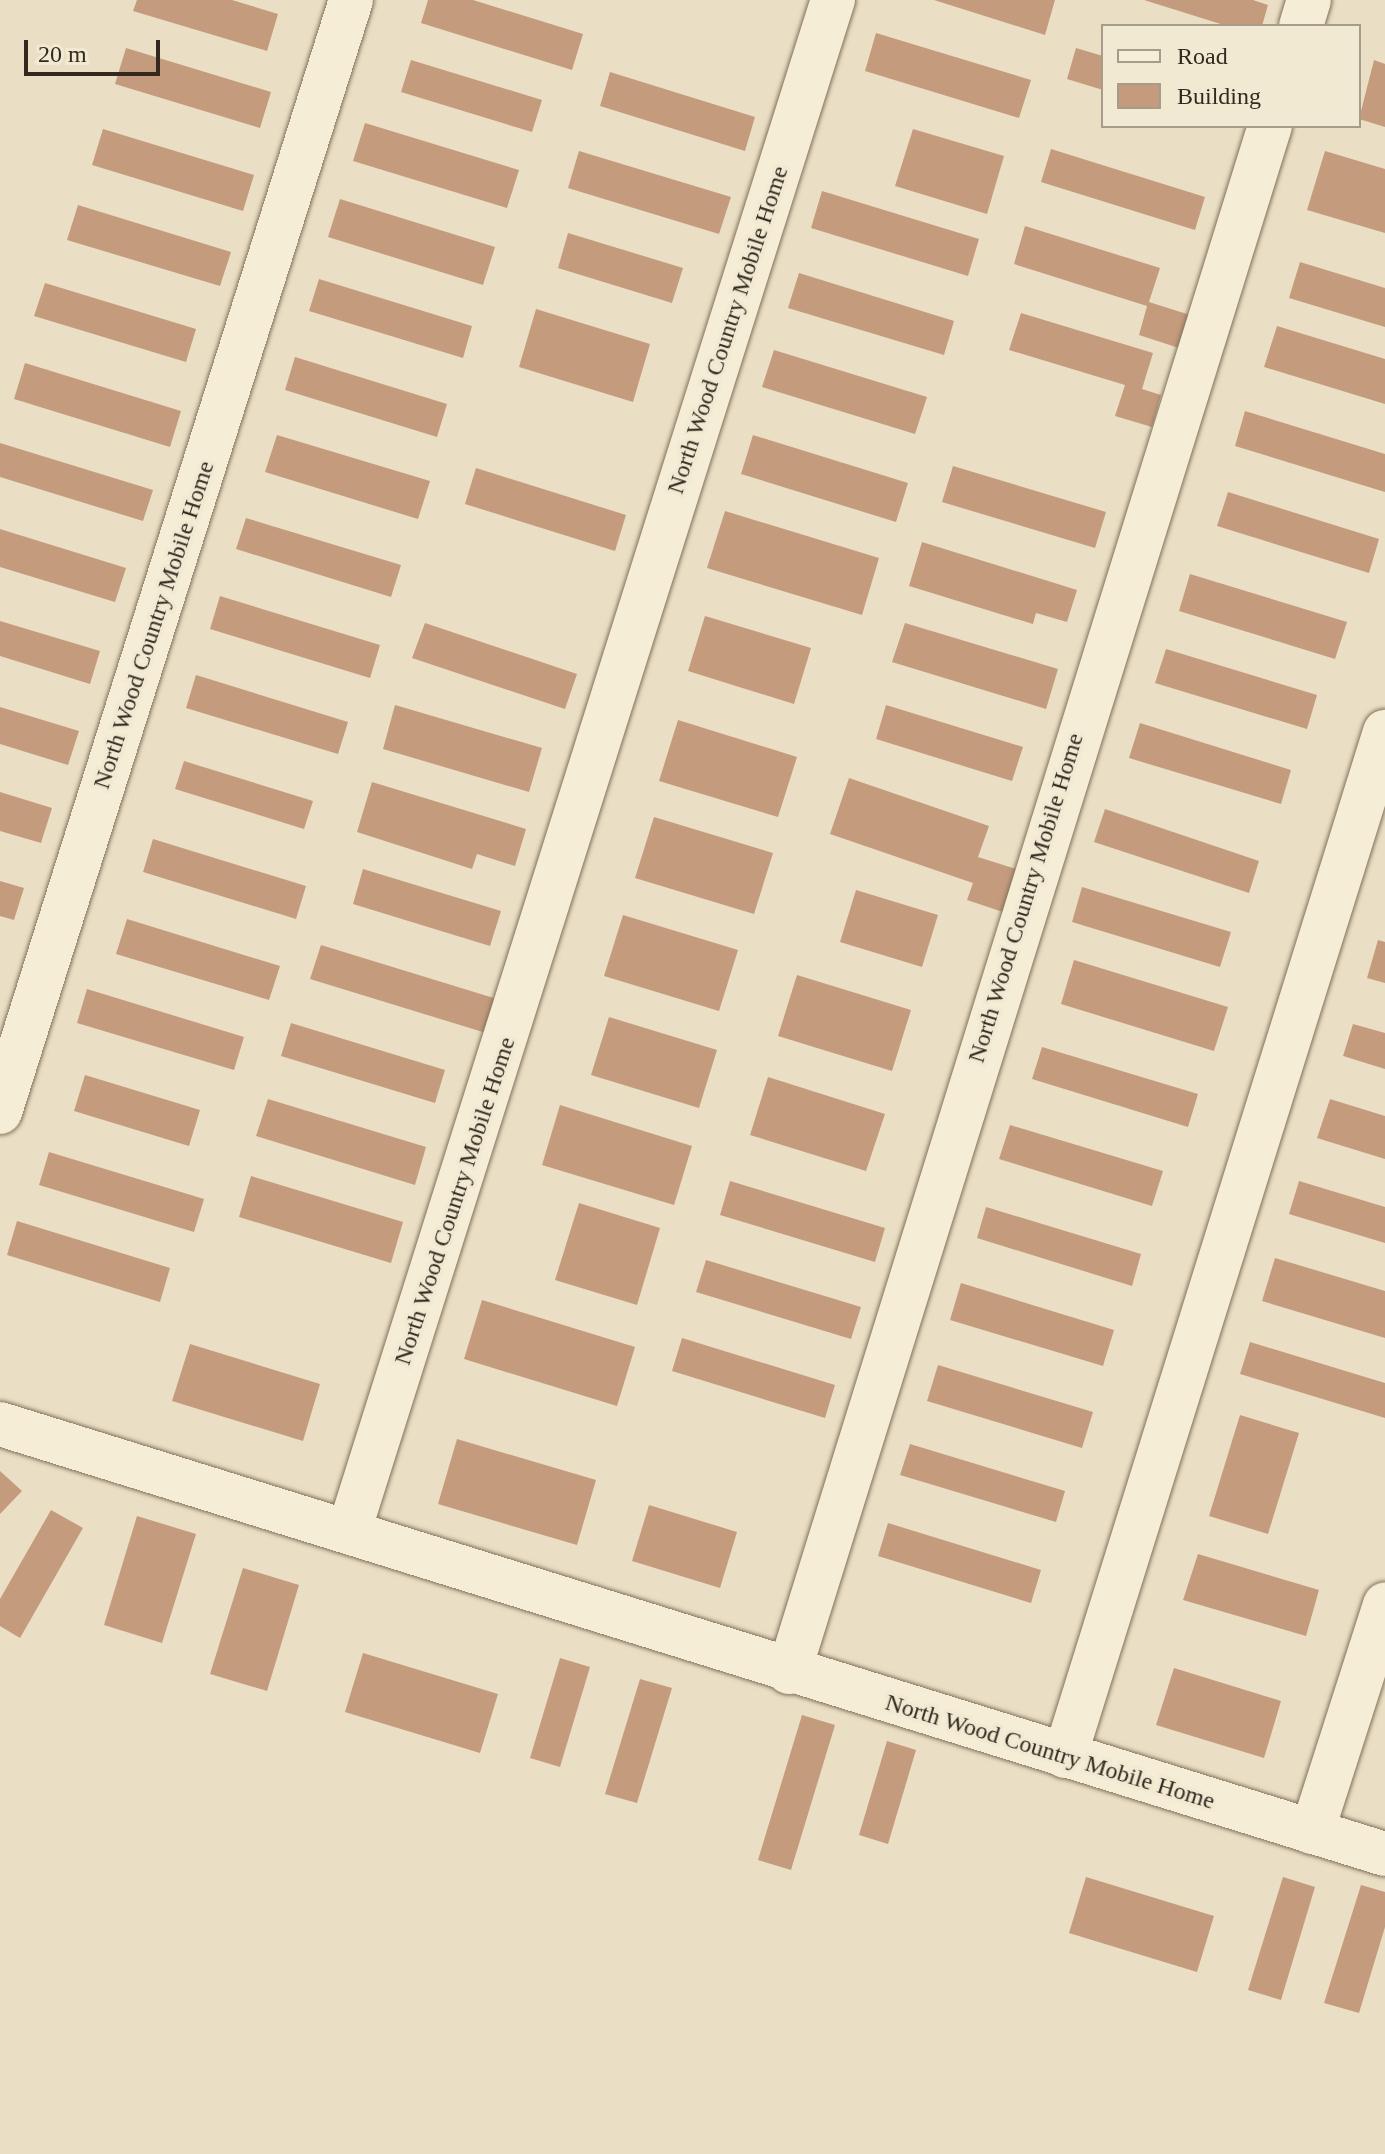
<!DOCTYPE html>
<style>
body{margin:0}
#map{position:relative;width:1385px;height:2154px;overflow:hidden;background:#eadfc4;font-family:Georgia,serif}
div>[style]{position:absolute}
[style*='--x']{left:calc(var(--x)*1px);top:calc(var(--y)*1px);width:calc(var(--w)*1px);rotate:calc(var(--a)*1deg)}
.building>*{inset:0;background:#c59b7d}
.roads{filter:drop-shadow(0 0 2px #83715c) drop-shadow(0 0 2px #83715c)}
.minor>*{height:44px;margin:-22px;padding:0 22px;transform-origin:22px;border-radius:22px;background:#f6edd6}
span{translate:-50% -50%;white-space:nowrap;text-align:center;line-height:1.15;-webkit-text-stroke:7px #f2e9d3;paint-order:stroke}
.street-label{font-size:24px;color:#34291f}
.legend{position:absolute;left:1101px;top:24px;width:260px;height:104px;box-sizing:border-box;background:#f2e9d3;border:2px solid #a69c8b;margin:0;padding:10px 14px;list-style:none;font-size:24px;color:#34291f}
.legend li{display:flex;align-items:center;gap:16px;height:40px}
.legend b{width:40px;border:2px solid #a69c8b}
.scale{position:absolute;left:24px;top:40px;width:136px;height:36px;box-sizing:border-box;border:4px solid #34291f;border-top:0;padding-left:10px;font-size:24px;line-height:28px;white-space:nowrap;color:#34291f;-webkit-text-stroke:6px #f2e9d3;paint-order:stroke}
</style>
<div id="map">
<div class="building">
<div style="clip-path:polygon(137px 0,232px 0,278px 14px,267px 51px,133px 11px)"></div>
<div style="clip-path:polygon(428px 0,473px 0,583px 34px,572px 70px,421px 23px)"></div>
<div style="clip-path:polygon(934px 0,1055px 0,1045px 35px)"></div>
<div style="clip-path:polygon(1144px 0,1253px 0,1268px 5px,1262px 26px,1227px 26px)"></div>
<div style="clip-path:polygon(876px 33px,1031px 80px,1019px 118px,865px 71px)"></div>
<div style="clip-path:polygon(126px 48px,271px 92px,260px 128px,115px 84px)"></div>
<div style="clip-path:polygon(1076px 48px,1103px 56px,1103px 90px,1067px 79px)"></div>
<div style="clip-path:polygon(411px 60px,542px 100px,532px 132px,401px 92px)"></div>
<div style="clip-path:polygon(1374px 60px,1385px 64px,1385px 127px,1359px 119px)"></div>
<div style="clip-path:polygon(610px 72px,755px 117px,745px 151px,600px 106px)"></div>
<div style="clip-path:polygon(365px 123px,519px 170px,507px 208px,353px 161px)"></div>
<div style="clip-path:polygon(103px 129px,254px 175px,243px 211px,92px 165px)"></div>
<div style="clip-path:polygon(913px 129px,1004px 156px,987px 214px,895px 186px)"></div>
<div style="clip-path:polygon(1051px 149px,1205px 197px,1195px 230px,1041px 182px)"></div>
<div style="clip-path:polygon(579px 151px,731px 197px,719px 234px,568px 188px)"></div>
<div style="clip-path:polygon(1325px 151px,1385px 169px,1385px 233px,1307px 210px)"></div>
<div style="clip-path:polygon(822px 191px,979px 239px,968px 276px,811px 228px)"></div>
<div style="clip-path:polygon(340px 199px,495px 247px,483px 285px,328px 237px)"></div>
<div style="clip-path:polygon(78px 205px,231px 252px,220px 286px,67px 240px)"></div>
<div style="clip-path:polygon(1025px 226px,1160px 268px,1149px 302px,1190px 315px,1179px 348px,1139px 335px,1147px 306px,1014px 264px)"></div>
<div style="clip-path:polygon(568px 233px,683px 268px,672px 303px,558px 268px)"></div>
<div style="clip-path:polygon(1300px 262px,1385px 288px,1385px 327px,1289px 298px)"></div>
<div style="clip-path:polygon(799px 273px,954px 321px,944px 355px,788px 308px)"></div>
<div style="clip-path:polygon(319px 279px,472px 326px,463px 358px,309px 311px)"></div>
<div style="clip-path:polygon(45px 283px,196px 329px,186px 362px,34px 316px)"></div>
<div style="clip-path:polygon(536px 309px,650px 344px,633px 402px,519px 367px)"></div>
<div style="clip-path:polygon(1021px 313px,1153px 353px,1142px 389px,1161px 395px,1152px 427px,1115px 416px,1125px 385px,1009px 350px)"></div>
<div style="clip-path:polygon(1277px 326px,1385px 359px,1385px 404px,1264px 367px)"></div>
<div style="clip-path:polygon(774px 350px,927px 397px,915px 434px,762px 387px)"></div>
<div style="clip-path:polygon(295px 357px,447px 404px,437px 437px,285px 390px)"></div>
<div style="clip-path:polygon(25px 363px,181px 411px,170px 447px,14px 399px)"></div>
<div style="clip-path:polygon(1245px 411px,1385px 454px,1385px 492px,1235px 446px)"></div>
<div style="clip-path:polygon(277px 435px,430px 481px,418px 519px,265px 472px)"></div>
<div style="clip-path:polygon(753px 435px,908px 483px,896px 522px,741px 474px)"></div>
<div style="clip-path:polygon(0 443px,153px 490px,143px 521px,0 477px)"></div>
<div style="clip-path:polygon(953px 466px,1106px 512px,1095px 548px,942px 502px)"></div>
<div style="clip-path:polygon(476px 468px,626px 515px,615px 551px,465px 504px)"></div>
<div style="clip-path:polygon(1228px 492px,1379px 539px,1369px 573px,1217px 526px)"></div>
<div style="clip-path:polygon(725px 511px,879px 558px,862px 615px,707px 568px)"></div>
<div style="clip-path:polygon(246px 518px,401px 565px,391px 597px,236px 549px)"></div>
<div style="clip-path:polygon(0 529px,126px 568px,115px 602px,0 567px)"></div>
<div style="clip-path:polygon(922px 542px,1077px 590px,1067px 622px,1036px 613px,1033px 624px,909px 586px)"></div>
<div style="clip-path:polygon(1190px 574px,1347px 622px,1335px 659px,1179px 611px)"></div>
<div style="clip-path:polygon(220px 596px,380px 645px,370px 678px,210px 629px)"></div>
<div style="clip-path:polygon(705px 616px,811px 648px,794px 704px,688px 671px)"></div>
<div style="clip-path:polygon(0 621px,100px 651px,90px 684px,0 656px)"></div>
<div style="clip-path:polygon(425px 623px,577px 674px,565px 709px,412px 658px)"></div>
<div style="clip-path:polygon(905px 623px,1058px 669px,1046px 709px,892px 662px)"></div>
<div style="clip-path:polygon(1166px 649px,1317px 695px,1307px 729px,1155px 683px)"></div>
<div style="clip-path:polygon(196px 675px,348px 722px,338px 754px,186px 708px)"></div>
<div style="clip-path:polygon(395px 705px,542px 748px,529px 792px,383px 749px)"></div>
<div style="clip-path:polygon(886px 705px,1023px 747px,1012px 781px,876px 739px)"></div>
<div style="clip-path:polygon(0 707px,79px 731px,68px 765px,0 744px)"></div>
<div style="clip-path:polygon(678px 720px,797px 757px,778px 817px,659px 781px)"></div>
<div style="clip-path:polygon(1140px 723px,1291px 770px,1281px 804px,1129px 758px)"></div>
<div style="clip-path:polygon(184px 761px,313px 801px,304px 829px,175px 789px)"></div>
<div style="clip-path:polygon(849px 778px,989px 826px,978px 857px,1016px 869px,1003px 912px,967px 900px,973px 883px,830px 834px)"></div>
<div style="clip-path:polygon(372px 782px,526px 829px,515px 866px,477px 854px,472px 869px,357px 832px)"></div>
<div style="clip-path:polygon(0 792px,52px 808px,41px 843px,0 831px)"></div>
<div style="clip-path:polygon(1105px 809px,1259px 861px,1249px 893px,1094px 842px)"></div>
<div style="clip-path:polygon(654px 817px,773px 853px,754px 914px,635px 878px)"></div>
<div style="clip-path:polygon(153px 839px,306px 886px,296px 919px,143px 872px)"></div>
<div style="clip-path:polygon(363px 869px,501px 911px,490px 946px,353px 904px)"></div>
<div style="clip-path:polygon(0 881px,24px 888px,14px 920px,0 916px)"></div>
<div style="clip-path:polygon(1082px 887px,1231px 932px,1220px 967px,1072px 922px)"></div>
<div style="clip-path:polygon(856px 890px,938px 915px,922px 967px,840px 942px)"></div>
<div style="clip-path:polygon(623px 915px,738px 950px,719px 1011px,604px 976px)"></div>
<div style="clip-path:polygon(127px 919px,280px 966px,269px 1000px,116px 954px)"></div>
<div style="clip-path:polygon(1378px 940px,1385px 942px,1385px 983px,1367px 978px)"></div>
<div style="clip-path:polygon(321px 945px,497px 999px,486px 1033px,310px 979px)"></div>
<div style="clip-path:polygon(1074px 960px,1228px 1007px,1214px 1051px,1061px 1004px)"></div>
<div style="clip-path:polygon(797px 975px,911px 1010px,892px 1071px,778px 1036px)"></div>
<div style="clip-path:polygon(87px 989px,244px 1037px,234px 1070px,77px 1023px)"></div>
<div style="clip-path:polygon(609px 1017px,717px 1050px,699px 1108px,591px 1075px)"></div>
<div style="clip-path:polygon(291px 1023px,445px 1070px,435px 1103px,281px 1056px)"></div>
<div style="clip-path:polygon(1353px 1024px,1385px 1033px,1385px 1069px,1343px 1056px)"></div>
<div style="clip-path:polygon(1042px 1047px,1198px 1094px,1188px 1127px,1032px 1079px)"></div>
<div style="clip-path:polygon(85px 1075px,200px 1110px,189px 1146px,74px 1111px)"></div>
<div style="clip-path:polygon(768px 1077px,885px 1114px,866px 1171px,750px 1135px)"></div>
<div style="clip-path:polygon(268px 1099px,426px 1147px,415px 1185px,256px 1136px)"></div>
<div style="clip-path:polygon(1330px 1099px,1385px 1116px,1385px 1159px,1317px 1138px)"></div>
<div style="clip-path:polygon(560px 1105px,692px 1146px,674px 1205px,542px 1165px)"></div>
<div style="clip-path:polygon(1010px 1125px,1163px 1171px,1152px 1206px,999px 1159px)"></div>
<div style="clip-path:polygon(49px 1152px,204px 1199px,194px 1232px,39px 1185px)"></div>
<div style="clip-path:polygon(251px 1176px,403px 1222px,391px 1263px,239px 1217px)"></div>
<div style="clip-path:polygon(730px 1181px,885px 1228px,875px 1262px,720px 1215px)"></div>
<div style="clip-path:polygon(1299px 1181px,1385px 1207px,1385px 1243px,1289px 1214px)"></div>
<div style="clip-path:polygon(579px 1203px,660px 1228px,637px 1305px,555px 1280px)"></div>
<div style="clip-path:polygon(986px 1207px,1141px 1254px,1132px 1286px,977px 1238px)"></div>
<div style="clip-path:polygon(17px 1221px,170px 1268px,160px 1302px,7px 1255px)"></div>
<div style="clip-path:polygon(1275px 1258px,1385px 1291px,1385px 1338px,1262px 1301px)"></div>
<div style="clip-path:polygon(706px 1260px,861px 1307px,851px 1339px,696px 1292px)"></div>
<div style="clip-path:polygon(961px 1283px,1114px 1330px,1103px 1366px,950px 1320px)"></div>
<div style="clip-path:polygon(482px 1300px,635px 1347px,617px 1406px,464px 1359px)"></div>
<div style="clip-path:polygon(682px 1338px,835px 1385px,825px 1418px,672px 1371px)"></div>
<div style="clip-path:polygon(1250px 1342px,1385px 1383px,1385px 1418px,1240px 1374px)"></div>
<div style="clip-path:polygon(190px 1344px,320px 1384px,303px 1441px,172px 1401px)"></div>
<div style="clip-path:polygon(938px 1365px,1093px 1412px,1082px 1448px,927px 1401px)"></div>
<div style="clip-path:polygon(1240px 1415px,1299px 1433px,1268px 1534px,1209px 1516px)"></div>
<div style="clip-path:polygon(457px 1439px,596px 1480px,577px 1545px,438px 1504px)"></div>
<div style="clip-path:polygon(910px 1444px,1065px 1491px,1056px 1522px,900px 1475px)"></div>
<div style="clip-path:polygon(0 1471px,22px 1491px,0 1514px)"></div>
<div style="clip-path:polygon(649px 1505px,737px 1532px,720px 1588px,632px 1561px)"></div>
<div style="clip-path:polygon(51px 1510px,83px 1528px,20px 1638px,0 1626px,0 1599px)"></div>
<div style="clip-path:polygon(137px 1516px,196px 1534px,162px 1643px,104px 1625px)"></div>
<div style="clip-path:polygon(888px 1523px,1041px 1570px,1031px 1603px,878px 1556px)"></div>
<div style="clip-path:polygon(1198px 1554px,1319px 1590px,1306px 1636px,1183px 1600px)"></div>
<div style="clip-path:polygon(243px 1568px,299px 1585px,267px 1691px,210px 1674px)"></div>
<div style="clip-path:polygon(363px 1653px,498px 1694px,480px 1753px,345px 1712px)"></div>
<div style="clip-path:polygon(560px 1658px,590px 1667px,560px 1767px,530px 1758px)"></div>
<div style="clip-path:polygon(1174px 1668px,1281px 1701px,1264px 1758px,1156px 1725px)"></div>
<div style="clip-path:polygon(640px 1679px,672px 1688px,637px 1803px,605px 1794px)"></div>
<div style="clip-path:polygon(802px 1715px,835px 1725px,791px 1870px,758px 1860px)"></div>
<div style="clip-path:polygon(887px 1741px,916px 1750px,888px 1844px,859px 1835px)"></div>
<div style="clip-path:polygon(1086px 1877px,1214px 1916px,1197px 1972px,1069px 1933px)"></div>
<div style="clip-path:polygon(1283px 1877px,1315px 1887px,1281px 2000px,1248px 1990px)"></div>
<div style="clip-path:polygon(1361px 1885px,1385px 1892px,1385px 1927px,1359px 2013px,1324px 2003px)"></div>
</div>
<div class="roads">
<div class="minor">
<div style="--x:1301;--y:26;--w:27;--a:-73"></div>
<div style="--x:0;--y:1112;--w:1166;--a:-72.48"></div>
<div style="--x:0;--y:1424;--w:1450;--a:17.25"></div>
<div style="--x:349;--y:1531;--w:1606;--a:-72.46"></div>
<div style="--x:789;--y:1672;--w:1619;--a:-72.72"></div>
<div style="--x:1065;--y:1756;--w:1073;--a:-72.65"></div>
<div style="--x:1312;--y:1832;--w:239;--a:-72.2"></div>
</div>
</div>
<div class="street-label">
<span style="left:728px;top:330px;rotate:-72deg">North Wood Country Mobile Home</span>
<span style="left:154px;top:625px;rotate:-72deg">North Wood Country Mobile Home</span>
<span style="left:1026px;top:898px;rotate:-73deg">North Wood Country Mobile Home</span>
<span style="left:455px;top:1201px;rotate:-72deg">North Wood Country Mobile Home</span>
<span style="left:1050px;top:1752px;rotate:17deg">North Wood Country Mobile Home</span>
</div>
<ul class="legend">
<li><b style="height:10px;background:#f6edd6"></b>Road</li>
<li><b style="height:22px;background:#c59b7d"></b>Building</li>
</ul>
<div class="scale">20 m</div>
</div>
